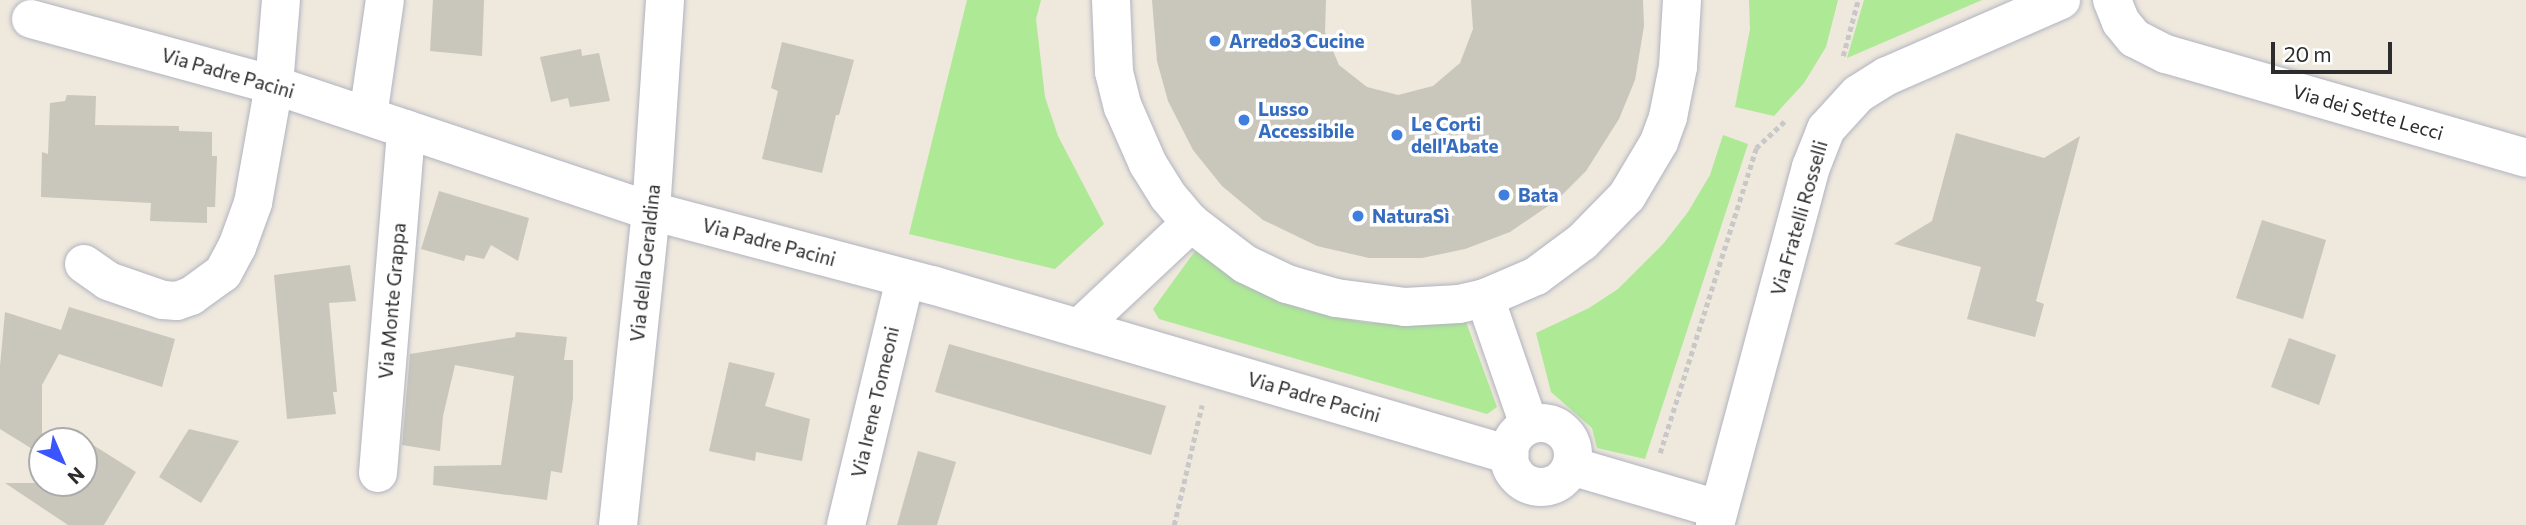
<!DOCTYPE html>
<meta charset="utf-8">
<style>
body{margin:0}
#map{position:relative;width:2526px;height:525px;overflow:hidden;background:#eee8dd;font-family:Commissioner,sans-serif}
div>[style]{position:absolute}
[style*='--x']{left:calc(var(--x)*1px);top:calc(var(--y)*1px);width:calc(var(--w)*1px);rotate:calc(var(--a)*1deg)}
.green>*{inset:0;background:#aee996}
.building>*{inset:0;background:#c9c6bc}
.path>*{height:4.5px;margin-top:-2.25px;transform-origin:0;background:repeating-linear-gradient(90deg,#c8c8c8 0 5px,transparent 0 8.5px)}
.roads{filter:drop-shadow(0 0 2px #b1b3c0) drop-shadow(0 0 2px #b1b3c0)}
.street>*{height:38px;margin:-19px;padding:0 19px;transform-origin:19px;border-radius:19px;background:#fff}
.street>.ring{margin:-19px;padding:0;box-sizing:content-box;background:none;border:38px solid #fff;border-radius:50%}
.secondary>*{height:38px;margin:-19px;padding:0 19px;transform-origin:19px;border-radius:19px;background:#fff}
.dots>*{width:19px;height:19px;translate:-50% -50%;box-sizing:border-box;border:4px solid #fff;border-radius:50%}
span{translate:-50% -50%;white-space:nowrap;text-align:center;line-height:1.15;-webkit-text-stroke:7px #fff;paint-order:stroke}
.shop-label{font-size:19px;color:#366cbe;font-weight:700}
.left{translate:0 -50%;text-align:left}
.street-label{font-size:19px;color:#2c2c2c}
.north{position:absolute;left:28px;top:427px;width:70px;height:70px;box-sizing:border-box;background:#fff;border:2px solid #ababab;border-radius:50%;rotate:136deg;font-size:19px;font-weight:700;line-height:28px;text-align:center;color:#2c2c2c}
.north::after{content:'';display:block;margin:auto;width:24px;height:32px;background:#3a54ff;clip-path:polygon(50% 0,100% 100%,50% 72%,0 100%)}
.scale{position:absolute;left:2271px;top:42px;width:121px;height:32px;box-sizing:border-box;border:4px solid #2c2c2c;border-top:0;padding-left:9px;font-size:21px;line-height:24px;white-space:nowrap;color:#2c2c2c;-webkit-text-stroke:5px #fff;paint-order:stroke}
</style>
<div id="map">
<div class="green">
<div style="clip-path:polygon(967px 0,1041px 0,1036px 19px,1045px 97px,1058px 136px,1104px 224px,1055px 269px,909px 234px)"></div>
<div style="clip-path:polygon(1749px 0,1838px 0,1826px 47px,1804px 83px,1774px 116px,1735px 107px,1750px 29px)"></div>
<div style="clip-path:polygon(1864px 0,1982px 0,1847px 58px)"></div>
<div style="clip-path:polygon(1723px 135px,1748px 144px,1645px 459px,1597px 448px,1592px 428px,1551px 392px,1536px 333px,1589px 308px,1618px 289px,1663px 244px,1688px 212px,1710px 175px)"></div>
<div style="clip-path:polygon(1195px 251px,1287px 304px,1320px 314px,1369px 323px,1466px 322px,1497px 407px,1487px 414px,1159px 319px,1153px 309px)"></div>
</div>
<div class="building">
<div style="clip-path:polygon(433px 0,484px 0,482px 56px,430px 51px)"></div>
<div style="clip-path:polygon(1152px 0,1326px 0,1325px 32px,1339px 65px,1367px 87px,1398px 95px,1433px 86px,1460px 63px,1473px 29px,1471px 0,1643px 0,1644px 26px,1635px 80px,1619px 119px,1586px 171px,1557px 200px,1510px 232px,1465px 249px,1422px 258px,1369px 258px,1317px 246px,1263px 220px,1222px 186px,1193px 150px,1168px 101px,1157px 61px)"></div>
<div style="clip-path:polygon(782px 42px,854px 60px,839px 115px,836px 115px,822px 173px,762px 159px,778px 91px,771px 88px)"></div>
<div style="clip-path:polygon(581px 49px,582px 56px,599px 53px,610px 101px,570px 107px,568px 98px,551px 102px,540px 57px)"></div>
<div style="clip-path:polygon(67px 95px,96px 96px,95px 125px,179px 126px,179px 131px,212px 132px,212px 156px,217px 156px,215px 207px,207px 207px,207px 223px,150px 221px,151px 203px,41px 197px,42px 152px,48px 154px,50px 103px,65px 101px)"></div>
<div style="clip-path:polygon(1956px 133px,2044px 158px,2080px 136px,2036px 301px,2044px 304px,2035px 337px,1967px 319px,1981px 267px,1894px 244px,1932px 221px)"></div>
<div style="clip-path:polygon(439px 191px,529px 218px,518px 261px,491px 245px,484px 259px,466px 255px,464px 261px,421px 249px)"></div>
<div style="clip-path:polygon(2262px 220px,2326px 240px,2303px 319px,2236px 298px)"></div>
<div style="clip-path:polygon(350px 265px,356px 301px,329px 303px,337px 392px,333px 392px,336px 414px,287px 419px,274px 275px)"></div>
<div style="clip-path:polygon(69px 307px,175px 339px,162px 387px,59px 354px,42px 385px,42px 455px,0 429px,0 366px,5px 312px,61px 330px)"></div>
<div style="clip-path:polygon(516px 332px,567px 337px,564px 360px,573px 360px,573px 398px,562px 473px,551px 471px,547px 500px,433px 485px,434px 466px,501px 465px,514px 376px,455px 365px,443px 416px,440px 451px,402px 445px,410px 354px,515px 337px)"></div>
<div style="clip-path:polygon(2289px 338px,2336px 355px,2319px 405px,2271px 387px)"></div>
<div style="clip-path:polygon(949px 344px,1166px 406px,1151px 455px,935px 392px)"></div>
<div style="clip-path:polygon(729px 362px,775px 373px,765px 406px,810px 419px,802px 461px,756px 452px,755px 461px,709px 451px)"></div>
<div style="clip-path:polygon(189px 429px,239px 441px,201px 503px,159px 477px)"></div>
<div style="clip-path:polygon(93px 445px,136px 472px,104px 525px,68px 525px,5px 483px,87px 483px,84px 481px,84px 461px)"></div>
<div style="clip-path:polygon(918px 451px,956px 462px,937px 525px,897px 525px)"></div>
</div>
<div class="path">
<div style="--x:1843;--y:56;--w:58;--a:-75"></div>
<div style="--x:1660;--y:453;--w:320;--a:-72.5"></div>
<div style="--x:1756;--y:148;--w:40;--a:-43"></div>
<div style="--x:1174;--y:525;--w:123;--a:-76.9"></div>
</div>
<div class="roads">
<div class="street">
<div style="--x:1111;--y:0;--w:72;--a:87.6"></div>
<div style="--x:1114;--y:72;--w:36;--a:76"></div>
<div style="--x:1123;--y:107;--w:62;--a:66.3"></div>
<div style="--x:1148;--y:164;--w:38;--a:58"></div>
<div style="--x:1168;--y:196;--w:35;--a:50"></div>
<div style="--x:1191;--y:223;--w:68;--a:37.2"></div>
<div style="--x:1245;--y:264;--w:47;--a:25.5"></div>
<div style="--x:1287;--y:284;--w:51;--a:15.9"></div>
<div style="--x:1336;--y:298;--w:70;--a:7.4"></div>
<div style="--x:1405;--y:307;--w:54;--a:-3.2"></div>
<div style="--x:1459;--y:304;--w:27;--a:-13"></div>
<div style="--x:1485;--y:298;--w:56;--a:-23.3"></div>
<div style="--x:1536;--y:276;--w:57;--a:-36.5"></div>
<div style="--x:1582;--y:242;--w:64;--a:-45.6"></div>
<div style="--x:1627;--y:196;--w:63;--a:-59.3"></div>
<div style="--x:1659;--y:142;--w:27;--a:-70"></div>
<div style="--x:1668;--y:117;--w:51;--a:-78.7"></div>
<div style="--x:1678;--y:67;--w:67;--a:-86.6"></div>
<div style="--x:2112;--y:0;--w:24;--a:68"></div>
<div style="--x:2121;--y:22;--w:21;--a:51"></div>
<div style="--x:2134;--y:38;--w:36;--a:27"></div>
<div style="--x:2166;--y:54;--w:375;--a:16.1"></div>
<div style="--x:31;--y:19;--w:252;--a:15.2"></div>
<div style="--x:274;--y:85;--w:397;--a:18.5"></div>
<div style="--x:651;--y:211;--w:291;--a:14.8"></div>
<div style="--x:932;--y:285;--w:602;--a:16.39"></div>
<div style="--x:368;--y:116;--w:117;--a:-81.7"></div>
<div style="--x:84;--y:264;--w:29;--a:35"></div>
<div style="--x:108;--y:281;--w:58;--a:19.1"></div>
<div style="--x:163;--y:300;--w:14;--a:4"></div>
<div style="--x:177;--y:301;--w:15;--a:-20"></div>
<div style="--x:191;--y:296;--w:39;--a:-36"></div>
<div style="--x:223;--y:273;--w:30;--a:-62"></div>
<div style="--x:237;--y:247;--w:47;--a:-70"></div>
<div style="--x:253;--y:203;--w:120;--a:-79.9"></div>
<div style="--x:274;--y:85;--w:85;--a:-85.3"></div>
<div style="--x:1485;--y:298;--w:134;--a:70.9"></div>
<div style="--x:1079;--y:328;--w:154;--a:-43.2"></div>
<div class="ring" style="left:1509px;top:423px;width:26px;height:26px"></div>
<div style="--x:1571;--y:466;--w:153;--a:16.3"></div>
<div style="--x:378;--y:473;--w:345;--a:-85.3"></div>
<div style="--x:618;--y:525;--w:316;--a:-84"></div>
<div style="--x:651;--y:211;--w:211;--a:-86.2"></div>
<div style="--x:846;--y:525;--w:253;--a:-76.5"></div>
</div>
<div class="secondary">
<div style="--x:1715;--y:525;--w:371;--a:-75"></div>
<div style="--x:1811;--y:167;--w:41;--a:-68.5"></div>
<div style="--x:1826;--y:129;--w:47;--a:-47.6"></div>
<div style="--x:1858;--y:94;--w:34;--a:-32"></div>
<div style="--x:1887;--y:76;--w:190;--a:-23.6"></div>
</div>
</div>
<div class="dots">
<div style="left:1215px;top:41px;background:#3f7fe0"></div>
<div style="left:1244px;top:120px;background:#3f7fe0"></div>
<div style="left:1397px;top:135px;background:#3f7fe0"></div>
<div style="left:1504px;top:195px;background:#3f7fe0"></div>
<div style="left:1358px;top:216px;background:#3f7fe0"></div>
</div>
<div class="shop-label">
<span class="left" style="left:1229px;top:41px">Arredo3 Cucine</span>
<span class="left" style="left:1258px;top:120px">Lusso<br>Accessibile</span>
<span class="left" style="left:1411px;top:135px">Le Corti<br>dell'Abate</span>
<span class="left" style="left:1518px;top:195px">Bata</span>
<span class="left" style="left:1372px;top:216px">NaturaSì</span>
</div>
<div class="street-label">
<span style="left:228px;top:73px;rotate:16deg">Via Padre Pacini</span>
<span style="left:2368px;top:112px;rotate:16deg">Via dei Sette Lecci</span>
<span style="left:1799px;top:218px;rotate:-74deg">Via Fratelli Rosselli</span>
<span style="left:769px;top:242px;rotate:15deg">Via Padre Pacini</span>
<span style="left:645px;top:263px;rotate:-84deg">Via della Geraldina</span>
<span style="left:392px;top:301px;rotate:-85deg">Via Monte Grappa</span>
<span style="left:1314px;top:397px;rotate:16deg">Via Padre Pacini</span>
<span style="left:875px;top:402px;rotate:-77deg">Via Irene Tomeoni</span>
</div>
<div class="north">N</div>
<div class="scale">20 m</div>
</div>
